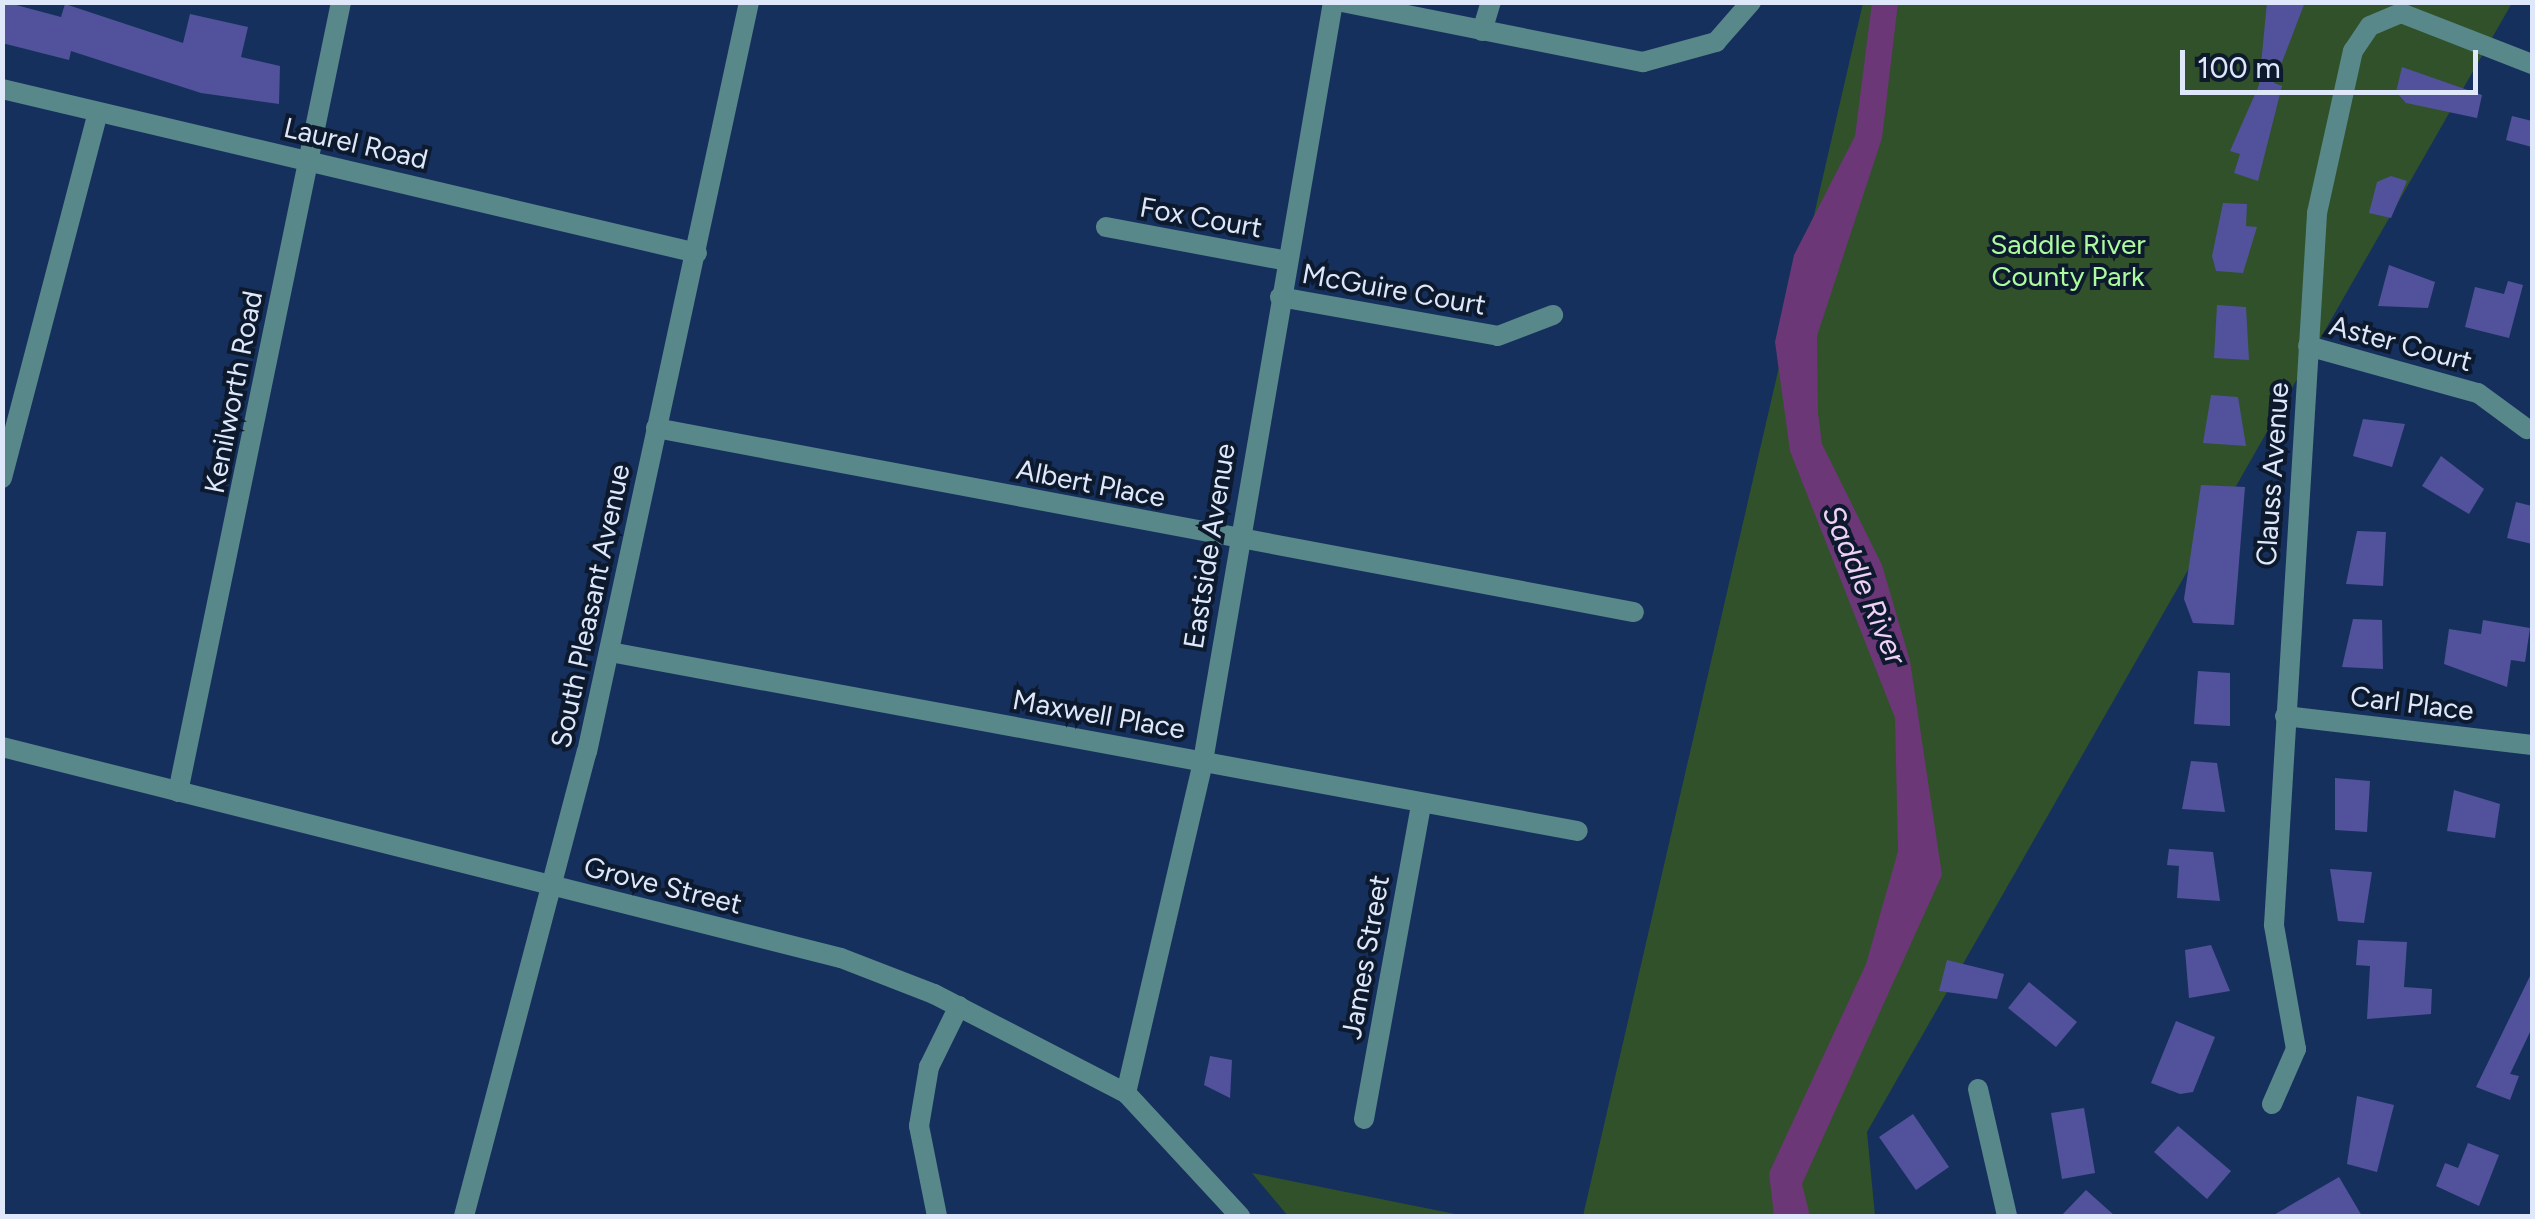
<!DOCTYPE html>
<style>
body{margin:0}
#map{position:relative;width:2535px;height:1219px;overflow:hidden;background:#16305d;font-family:Figtree,sans-serif}
div>[style]{position:absolute}
[style*='--x']{left:calc(var(--x)*1px);top:calc(var(--y)*1px);width:calc(var(--w)*1px);rotate:calc(var(--a)*1deg)}
.green>*{inset:0;background:#30512a}
.water>*{inset:0;background:#6b3776}
.building>*{inset:0;background:#51529b}
.street>*{height:20px;margin:-10px;padding:0 10px;transform-origin:10px;border-radius:10px;background:#58888a}
span{translate:-50% -50%;white-space:nowrap;text-align:center;line-height:1.15;-webkit-text-stroke:8px #0d192d;paint-order:stroke}
.street-label{font-size:28px;color:#dee8fa}
.park-label{font-size:28px;color:#acfb9e}
.water-label{font-size:30px;color:#efd1f5;font-style:italic}
.frame{position:absolute;inset:0;border:5px solid #dee8fa;pointer-events:none}
.scale{position:absolute;left:2180px;top:50px;width:298px;height:45px;box-sizing:border-box;border:5px solid #dee8fa;border-top:0;padding-left:12px;font-size:30px;line-height:35px;white-space:nowrap;color:#dee8fa;-webkit-text-stroke:8px #0d192d;paint-order:stroke}
</style>
<div id="map">
<div class="green">
<div style="clip-path:polygon(1863px 3px,2512px 3px,1867px 1132px,1875px 1216px,1583px 1216px)"></div>
<div style="clip-path:polygon(1252px 1173px,1465px 1216px,1288px 1216px)"></div>
</div>
<div class="water">
<div style="clip-path:polygon(1872px 2px,1898px 3px,1882px 138px,1817px 336px,1818px 413px,1822px 444px,1882px 565px,1910px 661px,1942px 875px,1802px 1184px,1810px 1216px,1774px 1216px,1769px 1173px,1866px 964px,1898px 851px,1895px 718px,1790px 451px,1775px 342px,1794px 255px,1855px 136px)"></div>
</div>
<div class="building">
<div style="clip-path:polygon(5px 2px,61px 17px,65px 4px,183px 43px,190px 14px,248px 27px,241px 57px,280px 66px,279px 104px,201px 93px,71px 51px,69px 60px,2px 43px)"></div>
<div style="clip-path:polygon(2267px 2px,2305px 2px,2274px 83px,2282px 86px,2258px 181px,2234px 173px,2240px 154px,2230px 151px,2259px 85px)"></div>
<div style="clip-path:polygon(2402px 67px,2482px 95px,2477px 118px,2406px 103px,2396px 92px)"></div>
<div style="clip-path:polygon(2512px 116px,2532px 121px,2532px 147px,2506px 140px)"></div>
<div style="clip-path:polygon(2391px 176px,2407px 181px,2391px 218px,2369px 213px,2377px 182px)"></div>
<div style="clip-path:polygon(2223px 203px,2247px 204px,2246px 226px,2257px 227px,2243px 273px,2216px 271px,2212px 256px)"></div>
<div style="clip-path:polygon(2389px 265px,2435px 282px,2428px 308px,2378px 306px)"></div>
<div style="clip-path:polygon(2508px 281px,2523px 285px,2509px 338px,2465px 327px,2475px 287px,2504px 294px)"></div>
<div style="clip-path:polygon(2217px 305px,2246px 307px,2249px 360px,2214px 358px)"></div>
<div style="clip-path:polygon(2211px 395px,2238px 397px,2246px 446px,2203px 443px)"></div>
<div style="clip-path:polygon(2363px 419px,2405px 424px,2392px 467px,2353px 456px)"></div>
<div style="clip-path:polygon(2441px 456px,2484px 489px,2469px 514px,2422px 486px)"></div>
<div style="clip-path:polygon(2201px 485px,2245px 487px,2234px 625px,2193px 623px,2184px 599px)"></div>
<div style="clip-path:polygon(2516px 502px,2532px 506px,2532px 544px,2507px 538px)"></div>
<div style="clip-path:polygon(2357px 531px,2386px 532px,2383px 586px,2346px 584px)"></div>
<div style="clip-path:polygon(2353px 619px,2382px 620px,2383px 669px,2342px 667px)"></div>
<div style="clip-path:polygon(2483px 620px,2530px 628px,2525px 662px,2511px 660px,2507px 687px,2444px 664px,2449px 629px,2481px 634px)"></div>
<div style="clip-path:polygon(2198px 671px,2230px 673px,2230px 726px,2194px 724px)"></div>
<div style="clip-path:polygon(2191px 761px,2217px 763px,2225px 812px,2182px 809px)"></div>
<div style="clip-path:polygon(2335px 778px,2370px 781px,2367px 832px,2335px 830px)"></div>
<div style="clip-path:polygon(2454px 790px,2500px 804px,2495px 838px,2447px 831px)"></div>
<div style="clip-path:polygon(2169px 849px,2213px 852px,2220px 901px,2177px 898px,2179px 866px,2167px 865px)"></div>
<div style="clip-path:polygon(2330px 869px,2372px 872px,2364px 923px,2338px 921px)"></div>
<div style="clip-path:polygon(2358px 940px,2407px 942px,2404px 987px,2432px 989px,2431px 1014px,2367px 1019px,2370px 966px,2356px 965px)"></div>
<div style="clip-path:polygon(2211px 945px,2230px 991px,2189px 998px,2185px 950px)"></div>
<div style="clip-path:polygon(1947px 960px,2004px 974px,1997px 999px,1939px 991px)"></div>
<div style="clip-path:polygon(2532px 972px,2532px 1028px,2510px 1074px,2519px 1076px,2510px 1100px,2476px 1087px)"></div>
<div style="clip-path:polygon(2029px 982px,2077px 1022px,2056px 1047px,2008px 1008px)"></div>
<div style="clip-path:polygon(2176px 1021px,2215px 1037px,2193px 1092px,2180px 1094px,2151px 1083px)"></div>
<div style="clip-path:polygon(1210px 1056px,1232px 1060px,1230px 1098px,1204px 1085px)"></div>
<div style="clip-path:polygon(2357px 1096px,2394px 1105px,2377px 1172px,2347px 1164px)"></div>
<div style="clip-path:polygon(2084px 1108px,2095px 1173px,2062px 1179px,2051px 1113px)"></div>
<div style="clip-path:polygon(1913px 1114px,1949px 1167px,1916px 1190px,1879px 1137px)"></div>
<div style="clip-path:polygon(2178px 1126px,2231px 1171px,2207px 1199px,2154px 1152px)"></div>
<div style="clip-path:polygon(2468px 1143px,2499px 1155px,2479px 1206px,2436px 1186px,2445px 1163px,2458px 1168px)"></div>
<div style="clip-path:polygon(2339px 1177px,2362px 1216px,2272px 1216px)"></div>
<div style="clip-path:polygon(2086px 1190px,2115px 1216px,2061px 1216px)"></div>
</div>
<div class="street">
<div style="--x:1342;--y:2;--w:307;--a:11.3"></div>
<div style="--x:1643;--y:62;--w:76;--a:-15.3"></div>
<div style="--x:1716;--y:42;--w:53;--a:-48.8"></div>
<div style="--x:1482;--y:31;--w:30;--a:-73"></div>
<div style="--x:2;--y:89;--w:714;--a:13.28"></div>
<div style="--x:1106;--y:227;--w:184;--a:10.6"></div>
<div style="--x:1280;--y:297;--w:221;--a:10.1"></div>
<div style="--x:1498;--y:336;--w:59;--a:-20.9"></div>
<div style="--x:2308;--y:346;--w:176;--a:15.5"></div>
<div style="--x:2478;--y:393;--w:61;--a:36.3"></div>
<div style="--x:656;--y:428;--w:995;--a:10.66"></div>
<div style="--x:2;--y:478;--w:377;--a:-75.3"></div>
<div style="--x:610;--y:652;--w:984;--a:10.48"></div>
<div style="--x:2285;--y:716;--w:249;--a:6.7"></div>
<div style="--x:2;--y:747;--w:865;--a:14.12"></div>
<div style="--x:841;--y:958;--w:100;--a:21.2"></div>
<div style="--x:934;--y:994;--w:216;--a:27.3"></div>
<div style="--x:1126;--y:1093;--w:168;--a:47.2"></div>
<div style="--x:178;--y:792;--w:807;--a:-78.34"></div>
<div style="--x:1978;--y:1089;--w:130;--a:77.1"></div>
<div style="--x:1126;--y:1093;--w:341;--a:-76.9"></div>
<div style="--x:1203;--y:761;--w:770;--a:-80.28"></div>
<div style="--x:2272;--y:1104;--w:60;--a:-66.4"></div>
<div style="--x:2296;--y:1049;--w:126;--a:-100.1"></div>
<div style="--x:2274;--y:925;--w:713;--a:-86.54"></div>
<div style="--x:2317;--y:213;--w:166;--a:-77.5"></div>
<div style="--x:2353;--y:51;--w:30;--a:-56"></div>
<div style="--x:2370;--y:26;--w:34;--a:-23"></div>
<div style="--x:2401;--y:13;--w:141;--a:21.3"></div>
<div style="--x:1364;--y:1119;--w:320;--a:-79.7"></div>
<div style="--x:464;--y:1216;--w:480;--a:-75.2"></div>
<div style="--x:587;--y:752;--w:767;--a:-77.81"></div>
<div style="--x:937;--y:1216;--w:92;--a:-101.3"></div>
<div style="--x:919;--y:1126;--w:60;--a:-80.4"></div>
<div style="--x:929;--y:1067;--w:68;--a:-63.8"></div>
</div>
<div class="street-label">
<span style="left:356px;top:143px;rotate:13deg">Laurel Road</span>
<span style="left:1201px;top:217px;rotate:10deg">Fox Court</span>
<span style="left:1394px;top:289px;rotate:10deg">McGuire Court</span>
<span style="left:2401px;top:343px;rotate:15deg">Aster Court</span>
<span style="left:233px;top:392px;rotate:-79deg">Kenilworth Road</span>
<span style="left:2272px;top:474px;rotate:-86deg">Clauss Avenue</span>
<span style="left:1091px;top:483px;rotate:11deg">Albert Place</span>
<span style="left:1209px;top:546px;rotate:-81deg">Eastside Avenue</span>
<span style="left:590px;top:606px;rotate:-78deg">South Pleasant Avenue</span>
<span style="left:2412px;top:703px;rotate:7deg">Carl Place</span>
<span style="left:1099px;top:714px;rotate:10deg">Maxwell Place</span>
<span style="left:663px;top:885px;rotate:14deg">Grove Street</span>
<span style="left:1365px;top:957px;rotate:-80deg">James Street</span>
</div>
<div class="park-label">
<span style="left:2068px;top:260px">Saddle River<br>County Park</span>
</div>
<div class="water-label">
<span style="left:1864px;top:585px;rotate:67deg">Saddle River</span>
</div>
<div class="frame"></div>
<div class="scale">100 m</div>
</div>
